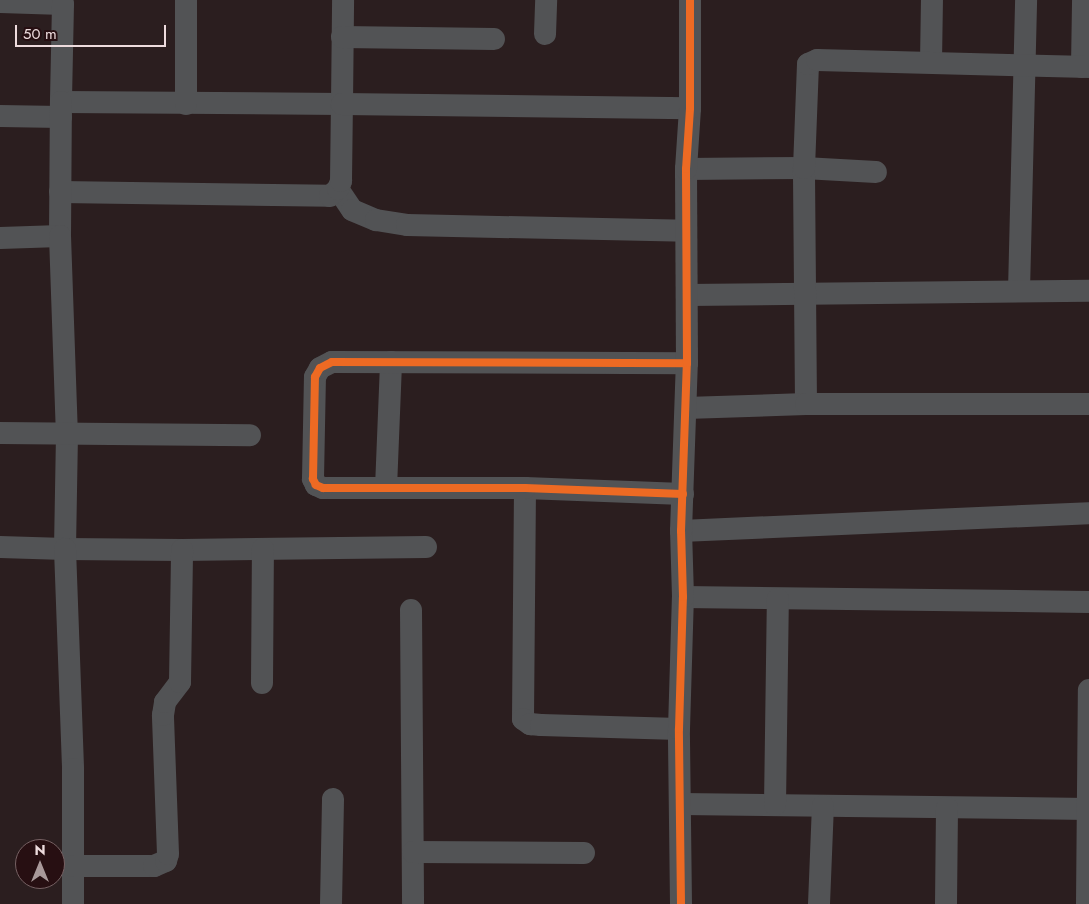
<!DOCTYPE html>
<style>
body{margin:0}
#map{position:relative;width:1089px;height:904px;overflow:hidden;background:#2b1e1f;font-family:Jost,sans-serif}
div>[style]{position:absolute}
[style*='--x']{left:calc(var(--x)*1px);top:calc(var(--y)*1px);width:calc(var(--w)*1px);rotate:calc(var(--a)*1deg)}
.minor>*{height:22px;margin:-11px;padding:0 11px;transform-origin:11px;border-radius:11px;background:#525355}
.cycleway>*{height:8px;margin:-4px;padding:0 4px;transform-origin:4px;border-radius:4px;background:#ed6a23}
span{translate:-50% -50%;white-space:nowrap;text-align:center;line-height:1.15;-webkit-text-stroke:4.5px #270f12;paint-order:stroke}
.north{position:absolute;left:15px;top:839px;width:50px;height:50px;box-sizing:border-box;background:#270f12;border:1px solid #766163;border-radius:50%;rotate:0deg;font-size:14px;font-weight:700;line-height:20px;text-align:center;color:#eddbdd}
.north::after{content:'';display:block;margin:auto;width:18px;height:22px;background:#a9999a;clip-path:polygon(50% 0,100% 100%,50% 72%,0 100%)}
.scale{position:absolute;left:15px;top:25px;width:151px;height:22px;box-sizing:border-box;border:2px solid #eddbdd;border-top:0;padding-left:6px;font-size:15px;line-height:18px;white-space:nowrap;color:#eddbdd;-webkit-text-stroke:4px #270f12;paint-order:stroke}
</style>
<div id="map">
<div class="minor">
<div style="--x:0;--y:2;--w:63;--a:1.8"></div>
<div style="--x:63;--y:4;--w:98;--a:91.2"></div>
<div style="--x:61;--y:102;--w:281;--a:0.4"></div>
<div style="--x:342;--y:104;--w:104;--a:-89.4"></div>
<div style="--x:545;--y:34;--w:34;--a:-88"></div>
<div style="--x:342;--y:37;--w:152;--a:0.8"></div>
<div style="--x:931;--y:62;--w:62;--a:-89.1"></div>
<div style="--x:1082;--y:67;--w:67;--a:-89.1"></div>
<div style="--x:186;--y:104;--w:104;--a:-90"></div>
<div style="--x:0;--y:116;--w:61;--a:0.9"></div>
<div style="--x:686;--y:169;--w:118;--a:-0.5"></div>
<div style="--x:804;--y:168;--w:72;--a:3.2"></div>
<div style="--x:338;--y:189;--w:25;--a:56"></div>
<div style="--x:352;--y:210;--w:26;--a:23"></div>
<div style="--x:376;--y:220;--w:31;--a:9"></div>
<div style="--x:407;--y:225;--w:279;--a:1.2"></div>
<div style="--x:60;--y:192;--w:270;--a:0.8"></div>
<div style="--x:330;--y:196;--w:11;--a:-41"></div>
<div style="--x:338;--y:189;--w:9;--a:-69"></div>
<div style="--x:341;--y:181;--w:77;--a:-89.3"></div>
<div style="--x:342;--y:104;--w:348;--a:0.7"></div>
<div style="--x:60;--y:236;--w:134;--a:-89.6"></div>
<div style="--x:0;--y:238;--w:60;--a:-1.9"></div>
<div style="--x:60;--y:236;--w:198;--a:88"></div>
<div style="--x:67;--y:434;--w:115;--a:91"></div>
<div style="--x:65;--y:549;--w:117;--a:0.5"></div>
<div style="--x:182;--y:550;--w:244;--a:-0.7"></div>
<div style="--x:1019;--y:291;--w:291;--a:-88.6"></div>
<div style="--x:687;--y:295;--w:402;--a:-0.6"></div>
<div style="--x:806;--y:404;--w:236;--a:-90.5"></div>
<div style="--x:804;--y:168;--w:104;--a:-87.8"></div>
<div style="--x:808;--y:64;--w:10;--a:-24"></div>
<div style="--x:817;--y:60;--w:272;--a:1.5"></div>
<div style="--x:686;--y:408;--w:120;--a:-1.9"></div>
<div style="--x:806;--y:404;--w:283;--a:0"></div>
<div style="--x:0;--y:433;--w:250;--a:0.5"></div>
<div style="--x:386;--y:488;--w:126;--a:-87.7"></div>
<div style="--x:525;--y:488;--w:231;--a:90.5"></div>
<div style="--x:523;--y:719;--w:9;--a:36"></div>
<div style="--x:530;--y:724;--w:11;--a:5"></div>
<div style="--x:541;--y:725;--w:138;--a:1.7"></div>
<div style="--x:683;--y:494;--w:158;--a:-177.8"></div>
<div style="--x:525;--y:488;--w:202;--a:180"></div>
<div style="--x:323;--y:488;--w:8;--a:-157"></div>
<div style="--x:316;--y:485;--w:7;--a:-117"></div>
<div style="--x:313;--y:479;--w:102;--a:-88.9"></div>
<div style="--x:315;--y:377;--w:10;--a:-61"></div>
<div style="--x:320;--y:368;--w:13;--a:-27"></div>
<div style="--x:332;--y:362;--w:355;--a:0.2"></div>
<div style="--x:681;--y:531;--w:408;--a:-2.5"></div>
<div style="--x:0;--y:547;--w:65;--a:1.8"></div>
<div style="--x:65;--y:549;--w:220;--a:87.9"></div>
<div style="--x:73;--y:769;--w:135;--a:90"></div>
<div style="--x:683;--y:597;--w:406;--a:0.7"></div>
<div style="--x:411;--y:610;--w:294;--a:89.6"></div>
<div style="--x:262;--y:683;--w:134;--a:-89.6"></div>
<div style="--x:681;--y:804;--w:408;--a:0.7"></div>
<div style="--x:775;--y:805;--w:206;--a:-89.2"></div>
<div style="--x:413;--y:852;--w:171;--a:0.3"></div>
<div style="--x:74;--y:866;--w:80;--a:0"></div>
<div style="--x:154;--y:866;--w:13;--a:-23"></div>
<div style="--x:166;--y:861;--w:7;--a:-74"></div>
<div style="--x:168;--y:854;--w:139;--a:-92.1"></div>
<div style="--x:163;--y:715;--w:13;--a:-81"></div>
<div style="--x:165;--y:702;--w:25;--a:-53"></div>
<div style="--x:180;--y:682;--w:132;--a:-89.1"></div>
<div style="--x:331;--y:904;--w:105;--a:-88.9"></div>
<div style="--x:681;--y:904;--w:175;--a:-90.7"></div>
<div style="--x:679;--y:729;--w:132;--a:-88.3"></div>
<div style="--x:683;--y:597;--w:66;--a:-91.7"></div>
<div style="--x:681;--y:531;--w:168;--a:-88"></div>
<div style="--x:687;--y:363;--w:194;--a:-90.3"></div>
<div style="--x:686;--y:169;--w:61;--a:-86.2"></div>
<div style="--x:690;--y:108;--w:108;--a:-90"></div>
<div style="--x:819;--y:904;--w:98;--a:-87.7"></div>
<div style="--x:946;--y:904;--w:96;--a:-89.4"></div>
<div style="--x:1087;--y:904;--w:214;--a:-89.5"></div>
</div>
<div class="cycleway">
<div style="--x:683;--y:494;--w:158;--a:-177.8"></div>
<div style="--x:525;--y:488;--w:202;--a:180"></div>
<div style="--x:323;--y:488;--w:8;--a:-157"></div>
<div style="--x:316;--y:485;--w:7;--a:-117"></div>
<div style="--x:313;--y:479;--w:102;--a:-88.9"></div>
<div style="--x:315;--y:377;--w:10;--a:-61"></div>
<div style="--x:320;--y:368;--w:13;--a:-27"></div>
<div style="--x:332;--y:362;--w:355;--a:0.2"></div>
<div style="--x:681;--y:904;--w:175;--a:-90.7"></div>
<div style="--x:679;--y:729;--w:132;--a:-88.3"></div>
<div style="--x:683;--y:597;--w:66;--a:-91.7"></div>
<div style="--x:681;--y:531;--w:168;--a:-88"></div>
<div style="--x:687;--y:363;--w:194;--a:-90.3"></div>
<div style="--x:686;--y:169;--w:61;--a:-86.2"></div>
<div style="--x:690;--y:108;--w:108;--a:-90"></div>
</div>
<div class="north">N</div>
<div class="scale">50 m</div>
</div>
